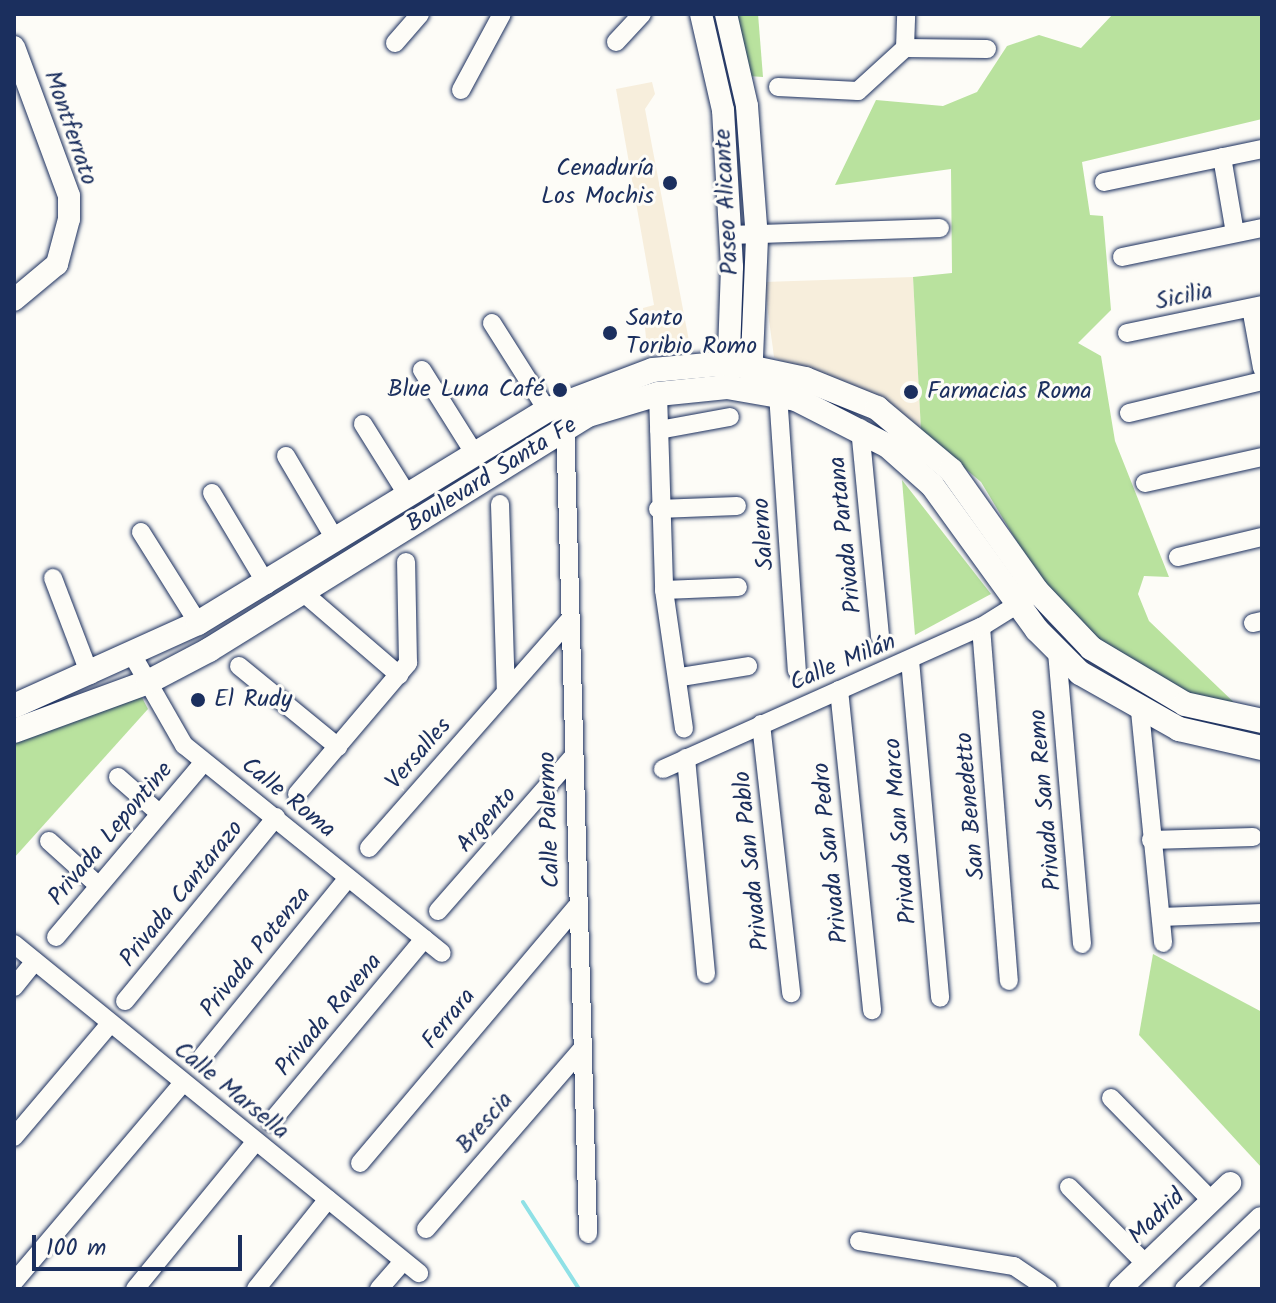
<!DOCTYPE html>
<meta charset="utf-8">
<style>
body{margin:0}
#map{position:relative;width:1276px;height:1303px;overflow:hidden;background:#fdfcf7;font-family:Kalam,sans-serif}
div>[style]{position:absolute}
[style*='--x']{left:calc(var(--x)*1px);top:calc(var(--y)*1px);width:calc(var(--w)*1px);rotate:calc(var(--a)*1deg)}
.built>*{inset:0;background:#f7eedc}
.green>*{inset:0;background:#b9e29e}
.stream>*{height:4px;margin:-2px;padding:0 2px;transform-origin:2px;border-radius:2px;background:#8fe1e6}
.roads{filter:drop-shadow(0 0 2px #1b2f5e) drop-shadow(0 0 2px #1b2f5e)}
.minor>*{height:18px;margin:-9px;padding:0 9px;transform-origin:9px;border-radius:9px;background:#fdfcf7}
.tertiary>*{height:22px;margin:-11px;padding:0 11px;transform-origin:11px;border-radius:11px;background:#fdfcf7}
.secondary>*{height:24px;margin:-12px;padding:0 12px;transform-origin:12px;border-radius:12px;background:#fdfcf7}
.dots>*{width:22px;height:22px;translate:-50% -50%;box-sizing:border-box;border:4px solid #fdfcf7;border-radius:50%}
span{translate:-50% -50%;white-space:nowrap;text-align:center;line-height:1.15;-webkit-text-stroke:6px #fdfcf7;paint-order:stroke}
.street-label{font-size:24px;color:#1b2f5e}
.poi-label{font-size:24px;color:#1b2f5e}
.right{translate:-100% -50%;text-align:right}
.left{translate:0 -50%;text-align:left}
.frame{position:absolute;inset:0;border:16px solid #1b2f5e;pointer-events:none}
.scale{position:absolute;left:32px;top:1235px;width:210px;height:36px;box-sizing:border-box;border:4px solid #1b2f5e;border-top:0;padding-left:10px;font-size:24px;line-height:28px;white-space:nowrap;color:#1b2f5e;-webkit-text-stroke:6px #fdfcf7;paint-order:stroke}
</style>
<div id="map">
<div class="built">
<div style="clip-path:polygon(652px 82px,655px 94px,645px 109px,689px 341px,647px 348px,643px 308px,654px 305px,616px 89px)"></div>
<div style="clip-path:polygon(913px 277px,921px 431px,774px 357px,764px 282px)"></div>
</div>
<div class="green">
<div style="clip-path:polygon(737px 14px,758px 14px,763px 77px,748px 76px)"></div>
<div style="clip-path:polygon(1113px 14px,1262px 14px,1262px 119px,1082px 162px,1090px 215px,1103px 216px,1111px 310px,1078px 343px,1101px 356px,1115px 441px,1169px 577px,1144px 576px,1138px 594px,1149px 621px,1244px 712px,1185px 694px,1135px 667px,1055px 605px,981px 482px,921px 431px,913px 277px,952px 273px,951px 169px,835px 185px,876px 100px,943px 106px,977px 92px,1007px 46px,1039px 35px,1081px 48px)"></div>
<div style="clip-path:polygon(902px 480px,991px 594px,915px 635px)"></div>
<div style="clip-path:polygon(137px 688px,148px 709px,14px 858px,14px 735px)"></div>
<div style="clip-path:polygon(1153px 954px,1262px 1012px,1262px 1168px,1139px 1035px)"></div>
</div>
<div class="stream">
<div style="--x:523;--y:1202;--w:103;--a:57.2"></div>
</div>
<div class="roads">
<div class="minor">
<div style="--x:616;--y:42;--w:38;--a:-47"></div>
<div style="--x:395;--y:43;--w:38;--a:-49"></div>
<div style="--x:905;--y:48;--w:34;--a:-88"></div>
<div style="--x:778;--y:87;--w:80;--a:2.9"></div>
<div style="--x:858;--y:91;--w:64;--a:-42.5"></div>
<div style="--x:905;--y:48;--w:82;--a:0.7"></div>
<div style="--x:461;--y:90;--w:86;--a:-61.7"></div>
<div style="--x:1222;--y:157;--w:77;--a:80.3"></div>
<div style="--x:1104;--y:182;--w:161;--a:-11.8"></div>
<div style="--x:731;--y:235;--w:209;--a:-1.9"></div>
<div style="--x:1122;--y:257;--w:143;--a:-11.7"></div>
<div style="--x:1251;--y:308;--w:61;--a:79.6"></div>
<div style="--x:492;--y:323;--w:103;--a:57.7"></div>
<div style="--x:1127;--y:333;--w:138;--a:-11.7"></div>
<div style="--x:422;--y:370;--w:98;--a:57.9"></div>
<div style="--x:658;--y:394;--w:196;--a:88.2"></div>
<div style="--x:664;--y:590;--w:140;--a:81.8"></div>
<div style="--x:778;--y:394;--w:277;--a:86.1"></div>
<div style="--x:1129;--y:413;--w:137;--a:-13.5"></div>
<div style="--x:565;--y:419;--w:815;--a:88.38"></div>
<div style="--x:363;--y:424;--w:85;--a:58"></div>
<div style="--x:860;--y:428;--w:210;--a:84.5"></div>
<div style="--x:659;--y:430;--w:72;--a:-10.4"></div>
<div style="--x:286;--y:456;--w:99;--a:59.5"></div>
<div style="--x:1145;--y:483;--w:120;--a:-12.5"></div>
<div style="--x:212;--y:493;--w:107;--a:59.1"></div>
<div style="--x:500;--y:504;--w:187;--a:88.2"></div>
<div style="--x:658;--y:509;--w:79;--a:-2.2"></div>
<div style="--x:141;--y:532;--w:107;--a:57.9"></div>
<div style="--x:1178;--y:557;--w:86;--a:-13.4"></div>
<div style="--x:53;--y:578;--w:104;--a:69.1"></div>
<div style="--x:664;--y:590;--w:74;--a:-2.3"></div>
<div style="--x:306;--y:595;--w:123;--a:40.7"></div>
<div style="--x:1253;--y:623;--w:9;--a:-13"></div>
<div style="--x:981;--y:627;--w:355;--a:85.5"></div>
<div style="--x:1057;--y:652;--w:293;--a:85.1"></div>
<div style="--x:133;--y:656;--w:103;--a:60.2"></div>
<div style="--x:184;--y:745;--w:331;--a:38.9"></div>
<div style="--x:910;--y:660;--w:339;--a:84.9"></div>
<div style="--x:239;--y:666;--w:128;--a:39.3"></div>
<div style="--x:681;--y:677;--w:68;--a:-9.3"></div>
<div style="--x:839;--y:690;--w:322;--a:84.1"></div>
<div style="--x:1140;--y:711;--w:233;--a:84.3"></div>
<div style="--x:761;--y:724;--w:271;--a:83.6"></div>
<div style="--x:686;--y:758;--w:217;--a:84.7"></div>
<div style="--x:663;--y:769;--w:348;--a:-24.1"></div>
<div style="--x:981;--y:627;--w:57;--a:-32"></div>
<div style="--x:118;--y:777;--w:55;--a:41.3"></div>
<div style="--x:297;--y:794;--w:172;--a:-49.7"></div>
<div style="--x:408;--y:663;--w:101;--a:-91.1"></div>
<div style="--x:1151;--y:840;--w:102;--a:-1.7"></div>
<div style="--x:49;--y:841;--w:67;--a:42"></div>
<div style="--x:369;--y:848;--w:305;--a:-48.7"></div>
<div style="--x:438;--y:911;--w:202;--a:-48.8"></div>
<div style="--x:1161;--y:917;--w:101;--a:-2.3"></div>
<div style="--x:56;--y:937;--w:229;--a:-49.8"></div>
<div style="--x:14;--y:944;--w:522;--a:39.09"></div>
<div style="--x:14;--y:987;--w:33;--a:-51"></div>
<div style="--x:125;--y:1001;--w:238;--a:-50.6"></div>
<div style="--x:202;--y:1057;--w:231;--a:-50.8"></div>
<div style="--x:1111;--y:1098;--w:144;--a:45.6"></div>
<div style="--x:271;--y:1122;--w:239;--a:-50.1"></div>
<div style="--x:14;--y:1137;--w:148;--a:-49.7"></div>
<div style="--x:360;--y:1163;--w:335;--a:-49.8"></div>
<div style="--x:1069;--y:1187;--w:109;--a:45"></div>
<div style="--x:426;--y:1229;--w:237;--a:-49.1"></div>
<div style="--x:859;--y:1241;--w:157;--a:9.2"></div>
<div style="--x:1014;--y:1266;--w:41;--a:34.1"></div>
<div style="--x:14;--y:1282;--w:260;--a:-49.7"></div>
<div style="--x:135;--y:1289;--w:191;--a:-50.7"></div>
<div style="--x:256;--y:1289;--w:115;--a:-51.3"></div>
<div style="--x:379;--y:1289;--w:37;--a:-49"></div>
<div style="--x:1184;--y:1289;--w:105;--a:-43.8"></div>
</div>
<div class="tertiary">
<div style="--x:701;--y:14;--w:98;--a:77.1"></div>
<div style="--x:723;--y:110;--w:157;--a:86.7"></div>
<div style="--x:732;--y:267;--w:115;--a:92"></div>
<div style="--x:726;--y:14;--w:94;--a:77.1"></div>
<div style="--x:747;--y:106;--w:132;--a:85.7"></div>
<div style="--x:757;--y:238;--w:146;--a:92.4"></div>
<div style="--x:14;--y:47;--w:159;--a:69.7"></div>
<div style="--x:69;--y:196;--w:23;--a:90"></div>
<div style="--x:69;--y:219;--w:47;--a:104.9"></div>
<div style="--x:57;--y:264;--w:56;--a:140.1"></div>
<div style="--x:1120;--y:1289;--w:153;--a:-43.9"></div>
</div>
<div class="secondary">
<div style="--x:14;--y:706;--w:202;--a:-24.3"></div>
<div style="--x:198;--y:623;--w:409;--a:-31.4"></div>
<div style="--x:547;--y:410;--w:113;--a:-20.7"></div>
<div style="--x:653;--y:370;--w:77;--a:-5.2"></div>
<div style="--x:730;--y:363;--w:77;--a:12"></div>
<div style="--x:805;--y:379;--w:78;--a:21.9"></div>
<div style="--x:877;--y:408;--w:97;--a:40"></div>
<div style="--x:951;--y:470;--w:148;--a:54.6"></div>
<div style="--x:1037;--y:591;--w:79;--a:46.5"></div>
<div style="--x:1091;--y:648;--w:109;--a:30.8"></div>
<div style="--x:1185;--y:704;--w:79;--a:12.4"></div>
<div style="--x:14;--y:731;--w:143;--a:-20.1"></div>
<div style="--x:148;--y:682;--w:69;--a:-27.7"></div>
<div style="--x:209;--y:650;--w:446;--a:-31.8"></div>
<div style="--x:588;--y:415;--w:73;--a:-16.7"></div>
<div style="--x:658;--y:394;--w:69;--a:-5.8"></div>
<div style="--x:727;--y:387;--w:70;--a:9.9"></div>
<div style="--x:796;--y:399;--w:103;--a:27.1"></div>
<div style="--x:888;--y:446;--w:59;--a:41.6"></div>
<div style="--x:932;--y:485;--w:179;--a:54.1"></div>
<div style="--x:1037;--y:630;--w:61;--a:45"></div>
<div style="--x:1080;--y:673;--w:114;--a:29.5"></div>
<div style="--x:1179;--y:729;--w:85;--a:12.9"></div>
</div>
</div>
<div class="dots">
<div style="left:670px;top:183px;background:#1b2f5e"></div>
<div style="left:610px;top:333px;background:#1b2f5e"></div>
<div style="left:560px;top:390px;background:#1b2f5e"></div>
<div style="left:911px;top:392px;background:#1b2f5e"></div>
<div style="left:198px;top:700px;background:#1b2f5e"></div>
</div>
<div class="street-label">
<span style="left:70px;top:128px;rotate:71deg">Montferrato</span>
<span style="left:727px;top:202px;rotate:-93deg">Paseo Alicante</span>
<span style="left:1184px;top:297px;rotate:-12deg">Sicilia</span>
<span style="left:492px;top:475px;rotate:-32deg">Boulevard Santa Fe</span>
<span style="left:764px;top:534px;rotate:-94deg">Salerno</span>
<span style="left:846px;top:535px;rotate:-96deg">Privada Partana</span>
<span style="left:843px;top:663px;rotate:-23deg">Calle Milán</span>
<span style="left:419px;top:754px;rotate:-49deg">Versalles</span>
<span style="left:288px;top:798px;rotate:39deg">Calle Roma</span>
<span style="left:1046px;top:800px;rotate:-95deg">Privada San Remo</span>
<span style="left:971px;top:806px;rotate:-95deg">San Benedetto</span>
<span style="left:487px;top:820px;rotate:-49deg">Argento</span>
<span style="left:550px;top:820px;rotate:-92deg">Calle Palermo</span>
<span style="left:901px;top:831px;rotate:-95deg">Privada San Marco</span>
<span style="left:111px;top:834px;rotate:-50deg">Privada Lepontine</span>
<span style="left:831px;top:853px;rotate:-96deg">Privada San Pedro</span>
<span style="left:752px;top:861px;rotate:-96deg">Privada San Pablo</span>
<span style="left:182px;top:894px;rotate:-51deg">Privada Cantarazo</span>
<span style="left:256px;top:952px;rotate:-51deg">Privada Potenza</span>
<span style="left:329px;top:1015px;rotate:-50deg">Privada Ravena</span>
<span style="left:449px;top:1019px;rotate:-51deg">Ferrara</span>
<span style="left:231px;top:1091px;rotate:39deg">Calle Marsella</span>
<span style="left:485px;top:1123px;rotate:-49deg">Brescia</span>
<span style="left:1157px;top:1217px;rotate:-44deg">Madrid</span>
</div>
<div class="poi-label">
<span class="right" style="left:654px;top:183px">Cenaduría<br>Los Mochis</span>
<span class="left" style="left:626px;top:333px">Santo<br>Toribio Romo</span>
<span class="right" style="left:544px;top:390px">Blue Luna Café</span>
<span class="left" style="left:927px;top:392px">Farmacias Roma</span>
<span class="left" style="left:214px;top:700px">El Rudy</span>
</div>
<div class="frame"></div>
<div class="scale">100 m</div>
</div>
